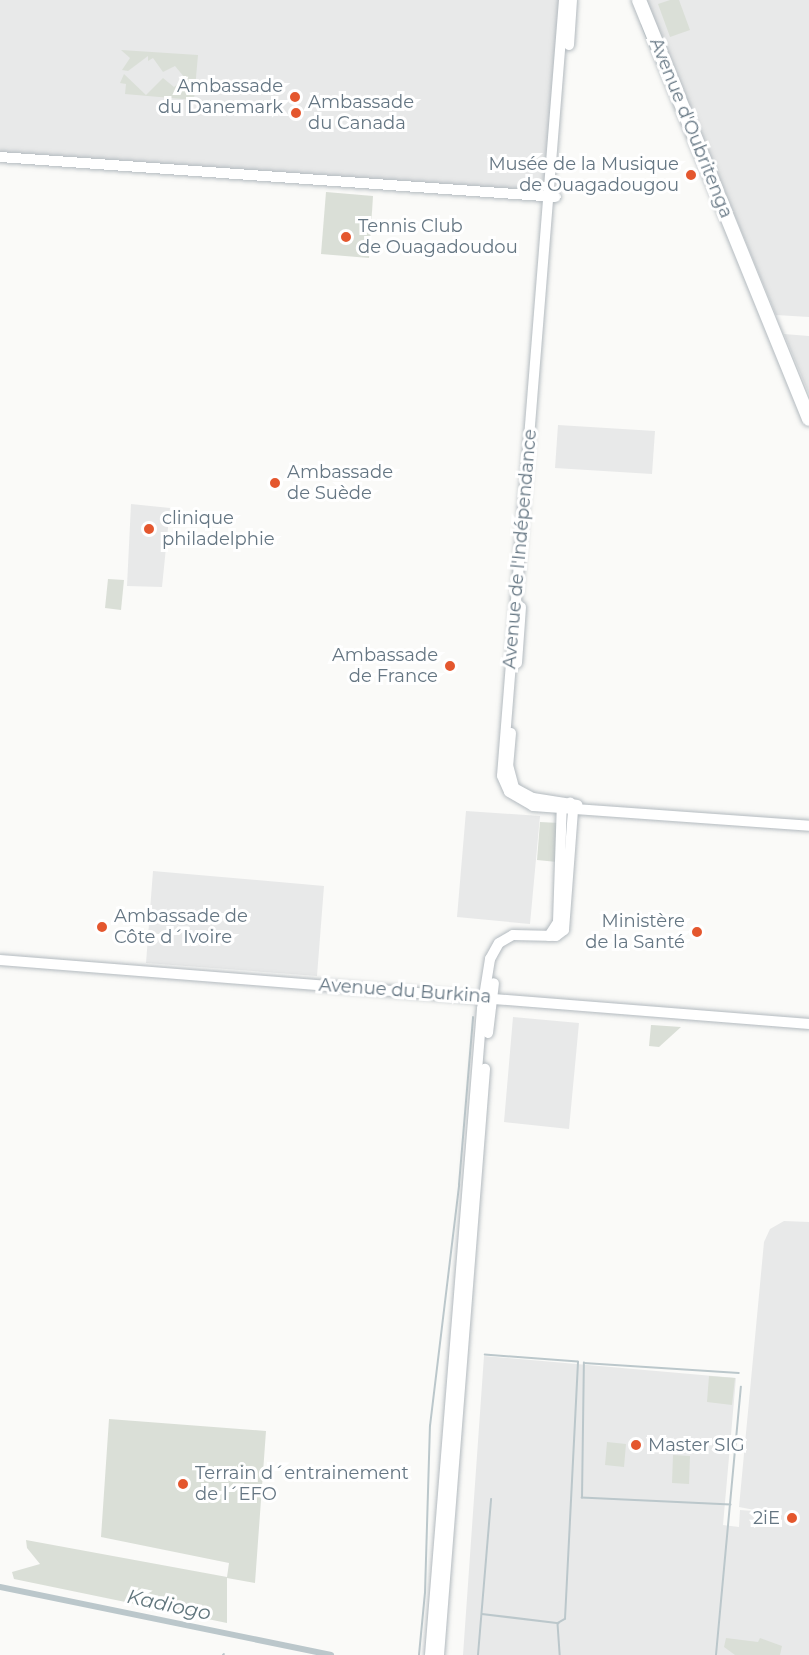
<!DOCTYPE html>
<meta charset="utf-8">
<style>
body{margin:0}
#map{position:relative;width:809px;height:1655px;overflow:hidden;background:#fafaf8;font-family:Montserrat,sans-serif}
div>[style]{position:absolute}
[style*='--x']{left:calc(var(--x)*1px);top:calc(var(--y)*1px);width:calc(var(--w)*1px);rotate:calc(var(--a)*1deg)}
.built>*{inset:0;background:#e8e9e9}
.green>*{inset:0;background:#dadfd7}
.stream>*{height:1.5px;margin:-0.75px;padding:0 0.75px;transform-origin:0.75px;border-radius:0.75px;background:#bbc7cb}
.canal>*{height:6px;margin:-3px;padding:0 3px;transform-origin:3px;border-radius:3px;background:#bbc7cb}
.roads{filter:drop-shadow(0 0 2px #b3babf) drop-shadow(0 0 2px #b3babf)}
.secondary>*{height:10px;margin:-5px;padding:0 5px;transform-origin:5px;border-radius:5px;background:#fff}
.primary>*{height:10px;margin:-5px;padding:0 5px;transform-origin:5px;border-radius:5px;background:#fff}
.highway>*{height:14px;margin:-7px;padding:0 7px;transform-origin:7px;border-radius:7px;background:#fff}
.dots>*{width:16px;height:16px;translate:-50% -50%;box-sizing:border-box;border:3px solid #fff;border-radius:50%}
span{translate:-50% -50%;white-space:nowrap;text-align:center;line-height:1.15;-webkit-text-stroke:6px #fff;paint-order:stroke}
.poi-label{font-size:18px;color:#657683}
.right{translate:-100% -50%;text-align:right}
.left{translate:0 -50%;text-align:left}
.street-label{font-size:18px;color:#657683}
.water-label{font-size:20px;color:#60757c;font-style:italic}
</style>
<div id="map">
<div class="built">
<div style="clip-path:polygon(0 0,565px 0,550px 196px,0 157px)"></div>
<div style="clip-path:polygon(646px 0,809px 0,809px 317px,776px 315px)"></div>
<div style="clip-path:polygon(784px 334px,809px 336px,809px 394px)"></div>
<div style="clip-path:polygon(558px 425px,655px 431px,652px 474px,555px 468px)"></div>
<div style="clip-path:polygon(131px 504px,170px 508px,162px 587px,127px 586px)"></div>
<div style="clip-path:polygon(466px 811px,540px 816px,530px 924px,457px 917px)"></div>
<div style="clip-path:polygon(153px 871px,324px 886px,317px 976px,146px 963px)"></div>
<div style="clip-path:polygon(513px 1017px,579px 1023px,569px 1129px,504px 1122px)"></div>
<div style="clip-path:polygon(784px 1221px,809px 1222px,809px 1655px,463px 1655px,484px 1356px,736px 1378px,723px 1525px,739px 1527px,740px 1510px,766px 1512px,739px 1507px,764px 1242px,770px 1229px)"></div>
</div>
<div class="green">
<div style="clip-path:polygon(670px 0,679px 0,690px 30px,670px 37px,658px 4px)"></div>
<div style="clip-path:polygon(121px 50px,198px 55px,194px 100px,125px 94px,126px 84px,120px 83px,124px 74px,146px 95px,163px 78px,174px 87px,185px 78px,175px 66px,163px 72px,153px 58px,148px 61px,148px 56px,128px 71px,122px 70px,130px 58px)"></div>
<div style="clip-path:polygon(326px 192px,373px 196px,369px 258px,321px 254px)"></div>
<div style="clip-path:polygon(108px 579px,124px 580px,121px 610px,105px 608px)"></div>
<div style="clip-path:polygon(540px 822px,559px 823px,557px 862px,537px 860px)"></div>
<div style="clip-path:polygon(651px 1025px,652px 1025px,681px 1027px,659px 1047px,649px 1046px)"></div>
<div style="clip-path:polygon(709px 1376px,735px 1378px,732px 1405px,707px 1402px)"></div>
<div style="clip-path:polygon(109px 1419px,266px 1431px,255px 1583px,227px 1578px,227px 1623px,14px 1579px,12px 1572px,40px 1564px,27px 1548px,26px 1540px,227px 1577px,229px 1563px,101px 1537px)"></div>
<div style="clip-path:polygon(607px 1442px,626px 1444px,624px 1467px,605px 1465px)"></div>
<div style="clip-path:polygon(673px 1455px,690px 1456px,689px 1484px,672px 1483px)"></div>
<div style="clip-path:polygon(726px 1638px,758px 1642px,760px 1638px,782px 1646px,780px 1655px,735px 1655px,724px 1647px)"></div>
</div>
<div class="stream">
<div style="--x:642;--y:24;--w:73;--a:68.3"></div>
<div style="--x:731;--y:1505;--w:149;--a:-177.3"></div>
<div style="--x:582;--y:1498;--w:135;--a:-89.2"></div>
<div style="--x:584;--y:1363;--w:155;--a:3.7"></div>
<div style="--x:482;--y:1614;--w:77;--a:6.8"></div>
<div style="--x:558;--y:1623;--w:8;--a:-30"></div>
<div style="--x:565;--y:1619;--w:257;--a:-87.1"></div>
<div style="--x:578;--y:1362;--w:93;--a:-175.7"></div>
<div style="--x:558;--y:1624;--w:31;--a:86"></div>
<div style="--x:223;--y:1655;--w:1;--a:-45"></div>
<div style="--x:419;--y:1655;--w:62;--a:-84.5"></div>
<div style="--x:425;--y:1593;--w:167;--a:-88.3"></div>
<div style="--x:430;--y:1426;--w:243;--a:-83.1"></div>
<div style="--x:459;--y:1185;--w:168;--a:-85.2"></div>
<div style="--x:478;--y:1655;--w:156;--a:-85.2"></div>
<div style="--x:716;--y:1655;--w:269;--a:-84.7"></div>
</div>
<div class="canal">
<div style="--x:0;--y:1587;--w:338;--a:11.6"></div>
</div>
<div class="roads">
<div class="secondary">
<div style="--x:0;--y:960;--w:812;--a:4.52"></div>
</div>
<div class="primary">
<div style="--x:564;--y:0;--w:778;--a:94.57"></div>
<div style="--x:502;--y:776;--w:17;--a:66"></div>
<div style="--x:509;--y:792;--w:28;--a:30"></div>
<div style="--x:533;--y:806;--w:277;--a:4.1"></div>
<div style="--x:569;--y:45;--w:45;--a:-86.2"></div>
<div style="--x:0;--y:157;--w:557;--a:4.11"></div>
<div style="--x:517;--y:663;--w:56;--a:-85.9"></div>
<div style="--x:511;--y:733;--w:32;--a:95"></div>
<div style="--x:508;--y:765;--w:24;--a:75"></div>
<div style="--x:514;--y:788;--w:21;--a:28"></div>
<div style="--x:533;--y:798;--w:45;--a:9"></div>
<div style="--x:549;--y:936;--w:17;--a:-57"></div>
<div style="--x:558;--y:922;--w:119;--a:-88.1"></div>
<div style="--x:488;--y:1033;--w:50;--a:-83.2"></div>
<div style="--x:430;--y:1655;--w:648;--a:-85.4"></div>
<div style="--x:482;--y:1009;--w:51;--a:-80.9"></div>
<div style="--x:490;--y:959;--w:18;--a:-61"></div>
<div style="--x:499;--y:943;--w:16;--a:-30"></div>
<div style="--x:513;--y:935;--w:43;--a:1.3"></div>
<div style="--x:556;--y:936;--w:10;--a:-37"></div>
<div style="--x:564;--y:930;--w:119;--a:-85.7"></div>
<div style="--x:573;--y:811;--w:9;--a:-108"></div>
<div style="--x:439;--y:1655;--w:588;--a:-85.51"></div>
</div>
<div class="highway">
<div style="--x:639;--y:0;--w:452;--a:67.9"></div>
</div>
</div>
<div class="dots">
<div style="left:295px;top:97px;background:#e4572e"></div>
<div style="left:296px;top:113px;background:#e4572e"></div>
<div style="left:691px;top:175px;background:#e4572e"></div>
<div style="left:346px;top:237px;background:#e4572e"></div>
<div style="left:275px;top:483px;background:#e4572e"></div>
<div style="left:149px;top:529px;background:#e4572e"></div>
<div style="left:450px;top:666px;background:#e4572e"></div>
<div style="left:102px;top:927px;background:#e4572e"></div>
<div style="left:697px;top:932px;background:#e4572e"></div>
<div style="left:636px;top:1445px;background:#e4572e"></div>
<div style="left:183px;top:1484px;background:#e4572e"></div>
<div style="left:792px;top:1518px;background:#e4572e"></div>
</div>
<div class="poi-label">
<span class="right" style="left:283px;top:97px">Ambassade<br>du Danemark</span>
<span class="left" style="left:308px;top:113px">Ambassade<br>du Canada</span>
<span class="right" style="left:679px;top:175px">Musée de la Musique<br>de Ouagadougou</span>
<span class="left" style="left:358px;top:237px">Tennis Club<br>de Ouagadoudou</span>
<span class="left" style="left:287px;top:483px">Ambassade<br>de Suède</span>
<span class="left" style="left:162px;top:529px">clinique<br>philadelphie</span>
<span class="right" style="left:438px;top:666px">Ambassade<br>de France</span>
<span class="left" style="left:114px;top:927px">Ambassade de<br>Côte d´Ivoire</span>
<span class="right" style="left:685px;top:932px">Ministère<br>de la Santé</span>
<span class="left" style="left:648px;top:1445px">Master SIG</span>
<span class="left" style="left:195px;top:1484px">Terrain d´entrainement<br>de l´EFO</span>
<span class="right" style="left:780px;top:1518px">2iE</span>
</div>
<div class="street-label">
<span style="left:691px;top:128px;rotate:68deg">Avenue d'Oubritenga</span>
<span style="left:520px;top:549px;rotate:-85deg">Avenue de l'Indépendance</span>
<span style="left:405px;top:991px;rotate:4deg">Avenue du Burkina</span>
</div>
<div class="water-label">
<span style="left:169px;top:1605px;rotate:12deg">Kadiogo</span>
</div>
</div>
